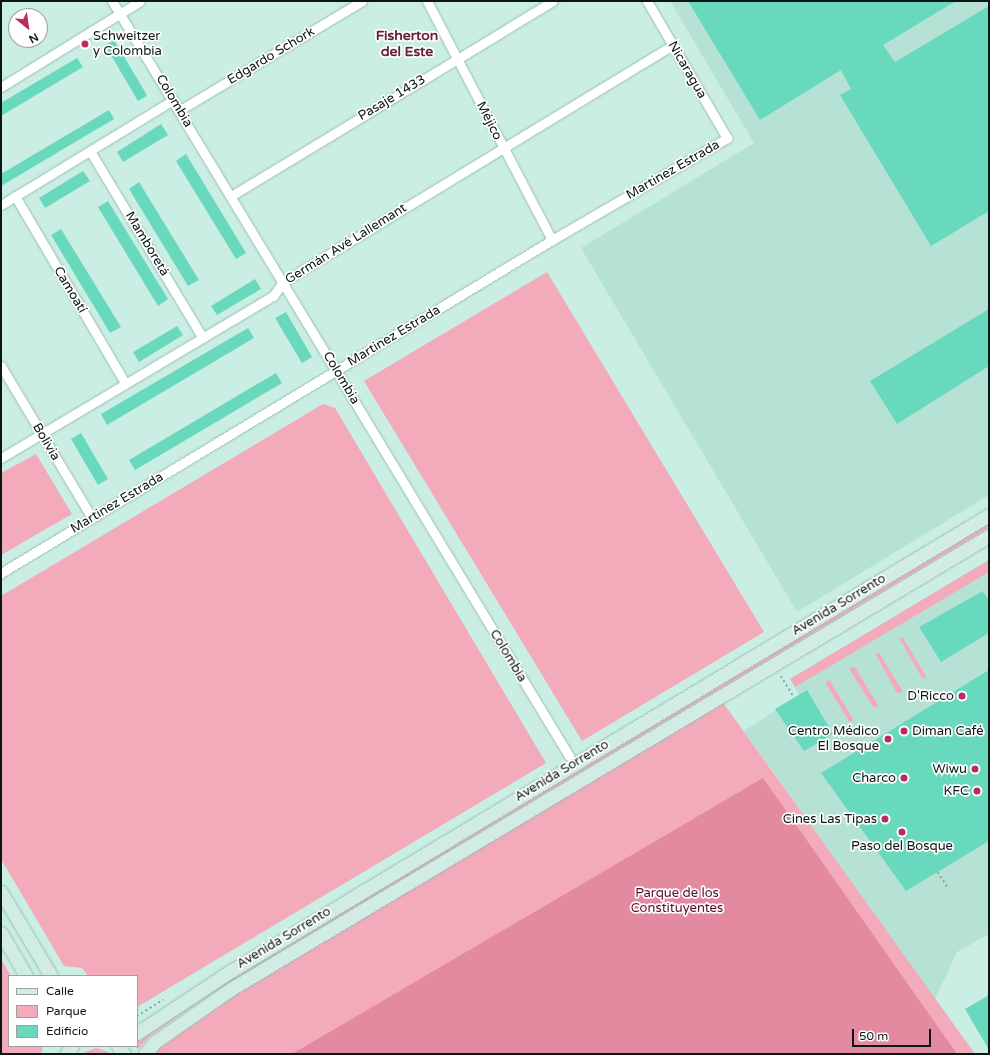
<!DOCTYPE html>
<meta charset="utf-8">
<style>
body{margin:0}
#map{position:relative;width:990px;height:1055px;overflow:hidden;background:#caeee3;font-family:"Varela Round",sans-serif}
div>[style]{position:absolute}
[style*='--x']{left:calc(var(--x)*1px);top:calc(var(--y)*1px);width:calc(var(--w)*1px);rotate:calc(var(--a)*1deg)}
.built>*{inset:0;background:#b6e2d5}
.green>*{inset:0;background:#f3aabb}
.forest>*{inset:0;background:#e38aa0}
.building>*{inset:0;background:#68d9bd}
.path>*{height:2px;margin-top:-1px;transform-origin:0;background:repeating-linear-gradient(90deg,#8ba79e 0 2px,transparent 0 5px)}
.roads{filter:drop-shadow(0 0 1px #9cbeb4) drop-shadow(0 0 1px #9cbeb4)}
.minor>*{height:9px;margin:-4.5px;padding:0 4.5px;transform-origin:4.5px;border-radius:4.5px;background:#fff}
.secondary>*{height:13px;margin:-6.5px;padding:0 6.5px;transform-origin:6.5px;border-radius:6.5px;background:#d1ece5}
.dots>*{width:11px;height:11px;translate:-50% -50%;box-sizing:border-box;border:2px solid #fff;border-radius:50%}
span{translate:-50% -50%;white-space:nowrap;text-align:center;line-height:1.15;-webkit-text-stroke:3.5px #fff;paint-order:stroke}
.poi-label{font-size:13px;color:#0a1713}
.left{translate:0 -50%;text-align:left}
.right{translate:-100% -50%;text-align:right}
.street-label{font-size:13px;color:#0a1713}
.park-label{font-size:13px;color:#5c0b2b}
.neighbourhood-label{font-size:14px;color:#662238;font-weight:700}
.frame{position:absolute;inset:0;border:2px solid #0a1713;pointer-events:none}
.legend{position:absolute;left:8px;top:975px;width:130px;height:72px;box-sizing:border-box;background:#fff;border:1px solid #9da2a1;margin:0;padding:5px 7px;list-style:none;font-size:12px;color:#0a1713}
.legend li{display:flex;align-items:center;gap:8px;height:20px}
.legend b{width:20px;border:1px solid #9da2a1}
.north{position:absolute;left:8px;top:8px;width:40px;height:40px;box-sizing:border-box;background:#fff;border:1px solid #9da2a1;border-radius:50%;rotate:151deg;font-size:11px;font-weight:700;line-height:16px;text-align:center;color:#0a1713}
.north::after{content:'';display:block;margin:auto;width:14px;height:18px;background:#b92c60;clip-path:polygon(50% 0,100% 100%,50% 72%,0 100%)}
.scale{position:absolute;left:852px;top:1029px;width:79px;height:18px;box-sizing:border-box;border:2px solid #0a1713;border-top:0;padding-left:5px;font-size:12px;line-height:14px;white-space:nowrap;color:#0a1713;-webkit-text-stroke:3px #fff;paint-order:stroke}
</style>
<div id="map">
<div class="built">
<div style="clip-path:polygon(670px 1px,989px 1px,989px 495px,797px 612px,581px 248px,754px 143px)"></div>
<div style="clip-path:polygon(989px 560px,989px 934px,957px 952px,935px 999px,744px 731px,799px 695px,790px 679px)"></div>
</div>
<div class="green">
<div style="clip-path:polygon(547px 272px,764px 632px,582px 741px,364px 381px)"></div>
<div style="clip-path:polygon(323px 404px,335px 408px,546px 763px,137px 1007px,137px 976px,88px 976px,82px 968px,64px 966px,1px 859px,1px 596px)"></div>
<div style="clip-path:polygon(36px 454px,72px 514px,1px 555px,1px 473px)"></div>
<div style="clip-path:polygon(989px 523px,989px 528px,212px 993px,150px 1036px,138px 1049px,134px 1046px,137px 1046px,137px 1037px,211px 990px)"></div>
<div style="clip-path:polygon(989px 560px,989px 572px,795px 687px,790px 679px)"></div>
<div style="clip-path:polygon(899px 638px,903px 638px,926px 676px,925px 679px,922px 678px)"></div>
<div style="clip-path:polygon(875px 653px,879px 653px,902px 690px,901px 693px,897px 693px)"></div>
<div style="clip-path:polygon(851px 667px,855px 667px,878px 705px,877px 708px,873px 707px,850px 670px)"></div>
<div style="clip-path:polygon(827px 681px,830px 681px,853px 719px,852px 722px,849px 721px,826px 684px)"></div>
<div style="clip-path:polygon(719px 697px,975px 1054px,145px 1054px,155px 1042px)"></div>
<div style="clip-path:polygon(1px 959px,11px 976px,9px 976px,9px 1046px,43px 1046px,41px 1054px,1px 1054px)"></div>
<div style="clip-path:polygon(96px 1048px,103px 1050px,112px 1054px,81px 1054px)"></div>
</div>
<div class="forest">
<div style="clip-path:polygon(763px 778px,957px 1054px,292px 1054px)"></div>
</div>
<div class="building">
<div style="clip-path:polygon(688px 1px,956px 1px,883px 45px,895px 62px,989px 6px,989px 211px,931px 246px,840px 95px,851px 89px,841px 70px,760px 120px)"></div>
<div style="clip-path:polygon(114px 40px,144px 90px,147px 96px,138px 101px,105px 45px)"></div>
<div style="clip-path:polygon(77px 58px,83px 67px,1px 116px,1px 103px)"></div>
<div style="clip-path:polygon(109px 110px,114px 119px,1px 186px,1px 174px)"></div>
<div style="clip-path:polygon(161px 124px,168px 135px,123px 162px,117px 152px)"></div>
<div style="clip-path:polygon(186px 154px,246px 253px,236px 259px,176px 161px)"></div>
<div style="clip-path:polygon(83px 171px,90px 181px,45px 208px,39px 198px)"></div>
<div style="clip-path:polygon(139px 182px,199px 280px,188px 286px,129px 189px)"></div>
<div style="clip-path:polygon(108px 201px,168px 299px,158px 306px,98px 207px)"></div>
<div style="clip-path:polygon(61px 229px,121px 327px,110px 333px,51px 235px)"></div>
<div style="clip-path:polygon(255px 279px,261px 289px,217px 315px,211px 306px)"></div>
<div style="clip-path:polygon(989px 309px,989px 366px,897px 424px,870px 381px)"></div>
<div style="clip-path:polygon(286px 312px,312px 357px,302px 363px,275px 318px)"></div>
<div style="clip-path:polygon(177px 326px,183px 335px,139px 362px,133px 352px)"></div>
<div style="clip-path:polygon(248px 328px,254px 338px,107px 425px,101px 414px)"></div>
<div style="clip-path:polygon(276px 373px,282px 383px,135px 470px,129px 460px)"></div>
<div style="clip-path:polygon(81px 433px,108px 479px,98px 485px,71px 439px)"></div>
<div style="clip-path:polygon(983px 591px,989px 601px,989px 633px,941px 662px,919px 627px)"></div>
<div style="clip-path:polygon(989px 670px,989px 841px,906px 891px,821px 773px)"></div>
<div style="clip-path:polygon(807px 690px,833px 734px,804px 751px,775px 709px)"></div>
<div style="clip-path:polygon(989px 995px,989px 1050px,965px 1009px)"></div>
</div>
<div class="path">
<div style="--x:781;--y:676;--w:23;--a:59"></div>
<div style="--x:938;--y:872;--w:17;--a:59"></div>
<div style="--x:137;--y:1016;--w:31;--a:-32"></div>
</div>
<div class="roads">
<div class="minor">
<div style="--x:112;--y:1;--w:883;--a:58.81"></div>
<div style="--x:427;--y:1;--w:270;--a:62.4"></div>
<div style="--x:1;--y:87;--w:163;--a:-31.7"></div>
<div style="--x:180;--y:110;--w:212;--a:-30.9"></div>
<div style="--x:90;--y:151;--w:218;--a:58.9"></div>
<div style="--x:15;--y:196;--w:217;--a:59.5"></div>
<div style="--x:231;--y:196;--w:376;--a:-31.2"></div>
<div style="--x:1;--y:205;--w:202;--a:-31.4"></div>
<div style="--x:1;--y:366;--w:177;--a:59.1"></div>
<div style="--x:1;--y:458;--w:317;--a:-30.8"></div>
<div style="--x:273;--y:296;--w:17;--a:-54"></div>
<div style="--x:283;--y:282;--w:456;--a:-31.3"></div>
<div style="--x:1;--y:573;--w:644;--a:-31.15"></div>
<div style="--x:552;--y:240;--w:203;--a:-30.2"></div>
<div style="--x:727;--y:138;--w:159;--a:-120.3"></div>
</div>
<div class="secondary">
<div style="--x:1;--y:892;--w:98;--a:59.2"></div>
<div style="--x:1;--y:933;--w:50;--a:59.8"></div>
<div style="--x:137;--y:1033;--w:107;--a:-33.5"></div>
<div style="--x:226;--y:974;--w:890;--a:-31.03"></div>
<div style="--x:118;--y:1046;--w:10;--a:53"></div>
<div style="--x:66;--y:1054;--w:10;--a:-53"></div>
<div style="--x:145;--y:1054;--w:16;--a:-50"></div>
<div style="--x:155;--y:1042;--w:93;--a:-34.9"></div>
<div style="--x:231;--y:989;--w:883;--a:-30.86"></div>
</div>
</div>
<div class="dots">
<div style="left:85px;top:44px;background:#b92c60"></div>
<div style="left:962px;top:696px;background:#b92c60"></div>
<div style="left:904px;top:731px;background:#b92c60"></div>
<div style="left:888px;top:739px;background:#b92c60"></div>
<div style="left:975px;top:769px;background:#b92c60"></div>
<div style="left:904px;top:778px;background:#b92c60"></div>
<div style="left:977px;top:791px;background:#b92c60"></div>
<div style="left:885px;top:819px;background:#b92c60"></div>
<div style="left:902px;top:832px;background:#b92c60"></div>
</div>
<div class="poi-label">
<span class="left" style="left:93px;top:44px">Schweitzer<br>y Colombia</span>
<span class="right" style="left:954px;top:696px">D'Ricco</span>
<span class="left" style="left:912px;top:731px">Diman Café</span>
<span class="right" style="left:879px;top:739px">Centro Médico<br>El Bosque</span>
<span class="right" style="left:967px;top:769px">Wiwu</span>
<span class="right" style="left:896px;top:778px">Charco</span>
<span class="right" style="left:969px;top:791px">KFC</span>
<span class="right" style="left:877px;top:819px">Cines Las Tipas</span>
<span style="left:902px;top:846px">Paso del Bosque</span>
</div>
<div class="street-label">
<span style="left:271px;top:56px;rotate:-31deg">Edgardo Schork</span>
<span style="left:687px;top:70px;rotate:60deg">Nicaragua</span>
<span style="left:392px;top:98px;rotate:-31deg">Pasaje 1433</span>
<span style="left:174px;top:101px;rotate:59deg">Colombia</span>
<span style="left:489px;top:121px;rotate:63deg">Méjico</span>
<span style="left:673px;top:170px;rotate:-30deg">Martinez Estrada</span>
<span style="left:147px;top:244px;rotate:59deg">Mamboretá</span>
<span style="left:346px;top:244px;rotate:-32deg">Germán Avé Lallemant</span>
<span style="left:70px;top:290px;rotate:59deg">Camoatí</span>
<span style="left:394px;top:336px;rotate:-31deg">Martinez Estrada</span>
<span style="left:341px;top:378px;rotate:59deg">Colombia</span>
<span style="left:46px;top:442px;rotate:59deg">Bolivia</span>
<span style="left:117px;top:503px;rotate:-31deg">Martinez Estrada</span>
<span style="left:839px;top:605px;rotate:-31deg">Avenida Sorrento</span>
<span style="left:508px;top:656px;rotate:59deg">Colombia</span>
<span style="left:562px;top:771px;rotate:-31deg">Avenida Sorrento</span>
<span style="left:284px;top:938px;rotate:-31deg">Avenida Sorrento</span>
</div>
<div class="park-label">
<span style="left:677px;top:901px">Parque de los<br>Constituyentes</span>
</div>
<div class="neighbourhood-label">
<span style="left:407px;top:44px">Fisherton<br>del Este</span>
</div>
<div class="frame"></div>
<ul class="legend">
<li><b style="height:5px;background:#d1ece5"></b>Calle</li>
<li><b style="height:11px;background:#f3aabb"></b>Parque</li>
<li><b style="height:11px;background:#68d9bd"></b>Edificio</li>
</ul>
<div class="north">N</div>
<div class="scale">50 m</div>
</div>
